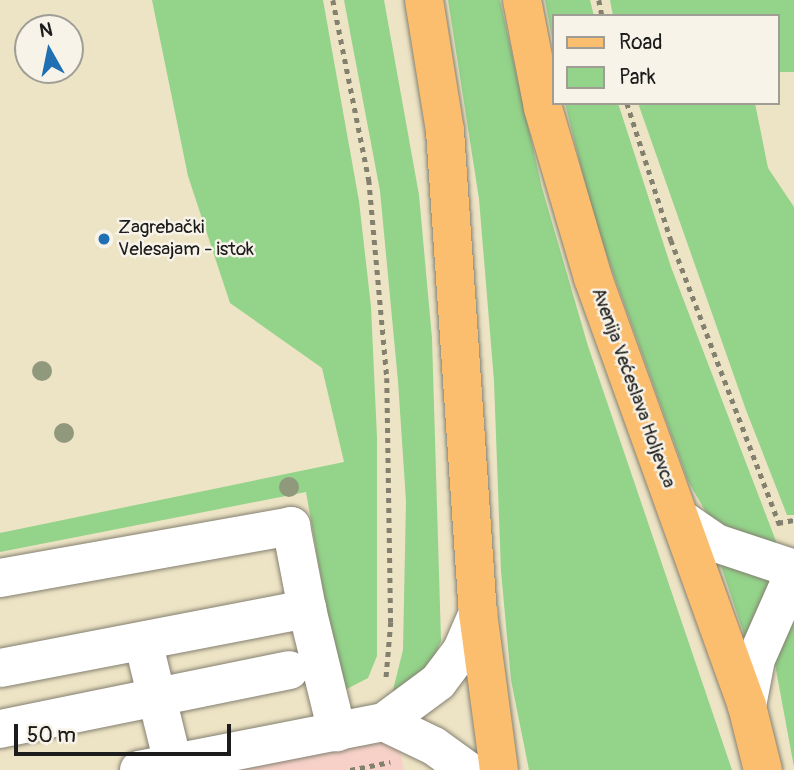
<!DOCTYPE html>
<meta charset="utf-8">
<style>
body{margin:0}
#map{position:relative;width:794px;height:770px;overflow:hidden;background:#ede3c5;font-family:Pangolin,sans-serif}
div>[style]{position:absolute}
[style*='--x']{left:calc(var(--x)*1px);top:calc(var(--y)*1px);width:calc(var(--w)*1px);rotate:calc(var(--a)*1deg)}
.built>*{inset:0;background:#f7d1c8}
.green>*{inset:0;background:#93d38a}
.path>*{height:4.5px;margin-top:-2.25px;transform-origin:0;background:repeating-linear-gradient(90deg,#848070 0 5px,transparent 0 10px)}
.roads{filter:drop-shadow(0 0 2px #848070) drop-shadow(0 0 2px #848070)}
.minor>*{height:38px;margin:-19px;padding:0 19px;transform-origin:19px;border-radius:19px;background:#fff}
.major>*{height:38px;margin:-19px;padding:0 19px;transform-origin:19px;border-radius:19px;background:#fbbd6e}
.trees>*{width:20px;height:20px;margin:-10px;border-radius:50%;background:#91997d}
.dots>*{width:19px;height:19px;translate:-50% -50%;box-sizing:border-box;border:4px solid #f7f3e8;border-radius:50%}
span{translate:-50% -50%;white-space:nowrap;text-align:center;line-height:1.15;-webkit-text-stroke:5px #f7f3e8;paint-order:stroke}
.poi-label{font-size:19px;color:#1c1c1c}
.left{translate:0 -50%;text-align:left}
.street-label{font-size:19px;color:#1c1c1c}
.legend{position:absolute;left:552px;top:14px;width:228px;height:91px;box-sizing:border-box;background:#f7f3e8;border:2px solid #9f9d96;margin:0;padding:9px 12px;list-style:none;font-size:21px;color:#1c1c1c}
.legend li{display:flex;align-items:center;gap:14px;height:35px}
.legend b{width:35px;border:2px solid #9f9d96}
.north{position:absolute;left:14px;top:14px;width:70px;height:70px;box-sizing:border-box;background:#f7f3e8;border:2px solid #9f9d96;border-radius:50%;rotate:351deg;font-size:19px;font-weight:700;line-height:28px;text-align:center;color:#1c1c1c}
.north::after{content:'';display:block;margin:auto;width:24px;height:32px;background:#1f6fb2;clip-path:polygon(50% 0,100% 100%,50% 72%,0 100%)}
.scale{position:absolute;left:14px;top:724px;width:217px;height:32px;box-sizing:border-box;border:4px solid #1c1c1c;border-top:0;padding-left:9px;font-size:21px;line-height:24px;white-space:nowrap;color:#1c1c1c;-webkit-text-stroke:5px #f7f3e8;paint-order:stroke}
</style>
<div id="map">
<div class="built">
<div style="clip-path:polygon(397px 732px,404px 770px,210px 770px)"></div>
</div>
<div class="green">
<div style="clip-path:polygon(152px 0,323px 0,359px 201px,371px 307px,377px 438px,377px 656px,368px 678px,341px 692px,306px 492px,0 552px,0 533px,344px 462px,322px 368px,230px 303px,188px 176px)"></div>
<div style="clip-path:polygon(344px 0,384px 0,419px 195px,432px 338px,441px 641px,432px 663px,391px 698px,403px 650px,406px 501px,398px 381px,380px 191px)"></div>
<div style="clip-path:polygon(448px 0,500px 0,542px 188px,588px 346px,732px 770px,529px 770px,511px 680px,501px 571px,494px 381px,479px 199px)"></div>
<div style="clip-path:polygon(545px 0,590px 0,594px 16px,554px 16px,554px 49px)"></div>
<div style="clip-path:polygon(610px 0,794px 0,794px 72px,778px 72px,778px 16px,613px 16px)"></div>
<div style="clip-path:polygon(565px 103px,618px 103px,671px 267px,779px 549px,747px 544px,707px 514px,688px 481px,594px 220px)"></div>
<div style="clip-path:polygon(638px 103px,755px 103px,768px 168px,794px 207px,794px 515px,787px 515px,746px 410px)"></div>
<div style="clip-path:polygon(719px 560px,776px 570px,747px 643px)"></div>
<div style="clip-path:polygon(794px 605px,794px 767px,774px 659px)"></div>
</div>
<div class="path">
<div style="--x:333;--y:0;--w:184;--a:78.7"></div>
<div style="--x:369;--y:180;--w:199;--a:84.8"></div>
<div style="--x:387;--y:378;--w:244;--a:89.1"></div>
<div style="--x:391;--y:622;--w:58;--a:94.9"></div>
<div style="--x:599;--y:0;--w:16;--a:79"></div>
<div style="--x:627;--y:103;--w:144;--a:72.2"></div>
<div style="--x:671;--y:240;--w:308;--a:69.1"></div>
<div style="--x:778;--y:523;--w:16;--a:-11"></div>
<div style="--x:350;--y:770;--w:41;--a:-11.3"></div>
</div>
<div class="roads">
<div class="minor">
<div style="--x:681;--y:519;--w:42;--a:34.4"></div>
<div style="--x:716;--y:543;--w:82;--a:18.4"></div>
<div style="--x:0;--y:578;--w:296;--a:-10.1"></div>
<div style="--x:291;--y:526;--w:85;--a:79.1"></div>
<div style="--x:143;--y:641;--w:126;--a:76.2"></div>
<div style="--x:0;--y:668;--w:313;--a:-10.9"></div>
<div style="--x:307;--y:609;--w:127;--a:76.3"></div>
<div style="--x:747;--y:706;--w:48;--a:-79.2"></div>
<div style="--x:756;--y:659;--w:94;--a:-66.2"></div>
<div style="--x:384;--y:722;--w:55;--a:25.6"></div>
<div style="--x:434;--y:746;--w:41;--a:36"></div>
<div style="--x:0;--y:729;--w:295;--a:-11.5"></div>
<div style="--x:139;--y:770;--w:250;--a:-11.1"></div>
<div style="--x:384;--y:722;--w:67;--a:-36.5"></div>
<div style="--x:438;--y:682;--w:38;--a:-53"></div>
<div style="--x:461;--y:652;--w:43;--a:-66.4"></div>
</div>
<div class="major">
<div style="--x:424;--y:0;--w:133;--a:80.9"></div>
<div style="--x:445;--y:131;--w:483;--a:86.1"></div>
<div style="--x:478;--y:613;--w:158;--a:82.4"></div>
<div style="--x:522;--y:0;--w:110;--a:79"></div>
<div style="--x:543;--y:108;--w:177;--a:73.6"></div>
<div style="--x:593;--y:278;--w:455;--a:70.2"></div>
<div style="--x:747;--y:706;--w:66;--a:76"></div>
</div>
</div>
<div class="trees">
<div style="left:42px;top:371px"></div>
<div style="left:64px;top:433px"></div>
<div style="left:289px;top:487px"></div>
</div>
<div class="dots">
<div style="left:104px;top:239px;background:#1f6fb2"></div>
</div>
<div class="poi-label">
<span class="left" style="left:118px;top:239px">Zagrebački<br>Velesajam - istok</span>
</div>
<div class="street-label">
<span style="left:633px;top:388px;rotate:70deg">Avenija Većeslava Holjevca</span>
</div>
<ul class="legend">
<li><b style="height:9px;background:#fbbd6e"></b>Road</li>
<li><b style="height:19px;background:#93d38a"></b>Park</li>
</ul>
<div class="north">N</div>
<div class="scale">50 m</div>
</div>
